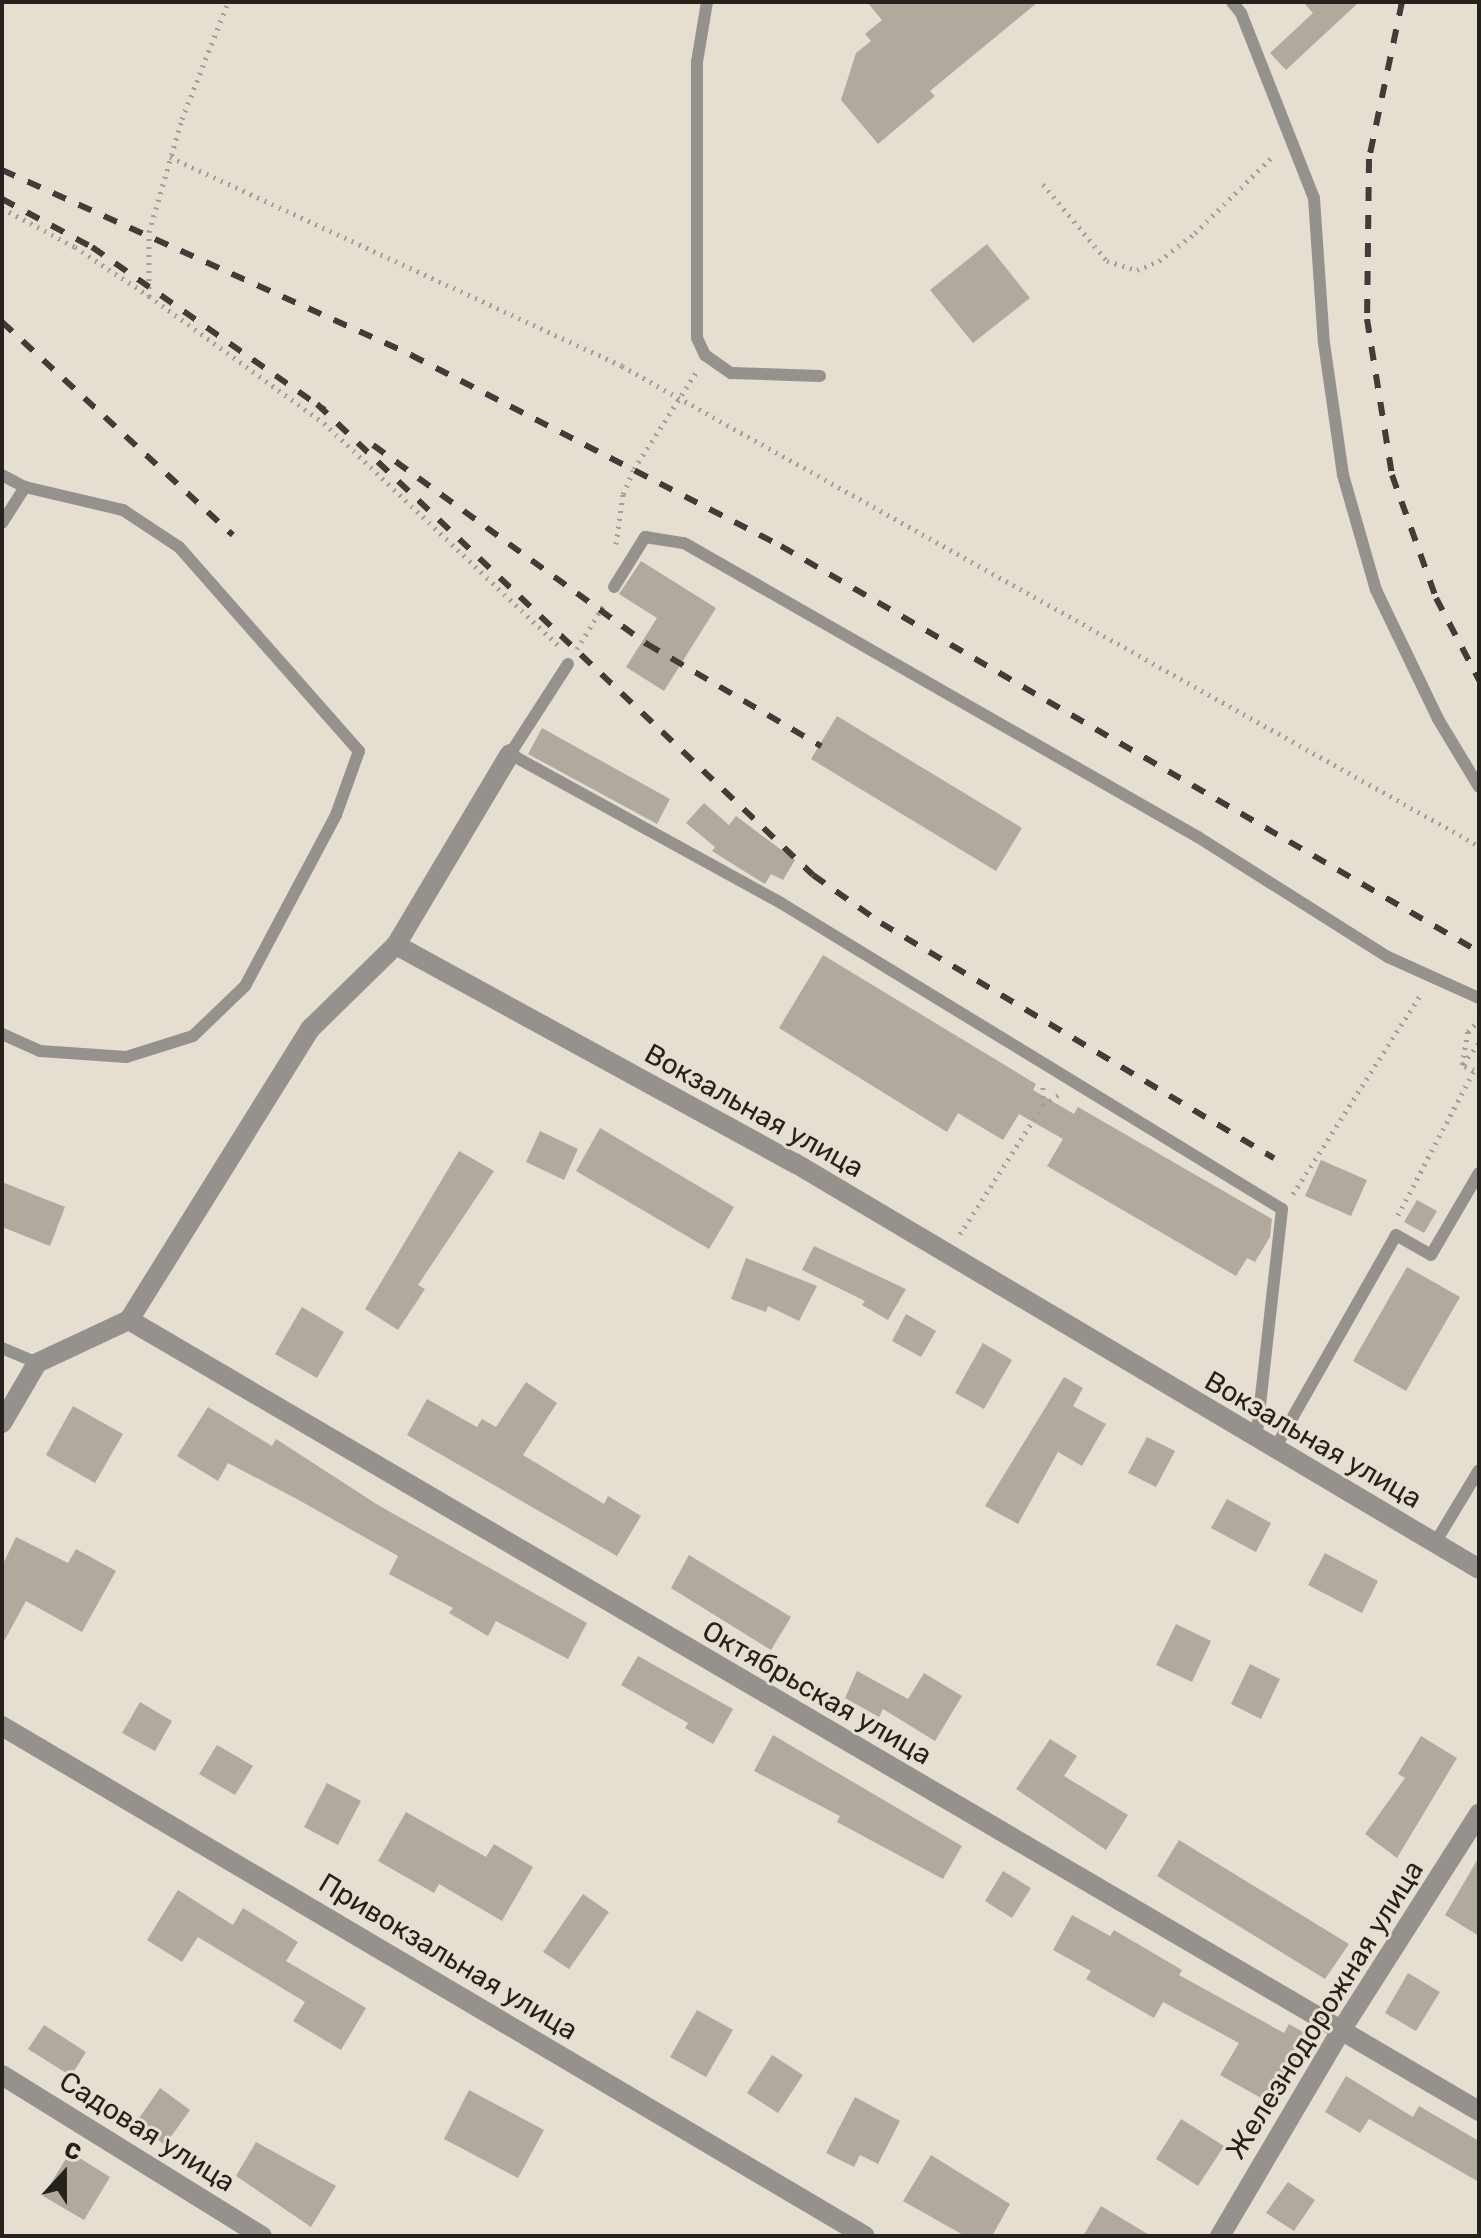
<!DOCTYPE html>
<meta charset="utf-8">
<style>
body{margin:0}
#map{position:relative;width:1481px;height:2238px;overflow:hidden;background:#e7ded2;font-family:Rubik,sans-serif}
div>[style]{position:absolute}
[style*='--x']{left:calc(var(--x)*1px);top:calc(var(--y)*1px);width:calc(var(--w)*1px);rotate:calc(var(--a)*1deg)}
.building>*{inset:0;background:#b2a99e}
.path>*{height:5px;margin-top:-2.5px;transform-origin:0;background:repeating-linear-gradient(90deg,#a59e94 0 2px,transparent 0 8px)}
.lane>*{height:12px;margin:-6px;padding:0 6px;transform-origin:6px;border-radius:6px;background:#95918c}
.street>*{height:20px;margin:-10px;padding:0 10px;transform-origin:10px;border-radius:10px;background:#95918c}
.rail>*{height:6px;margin-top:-3px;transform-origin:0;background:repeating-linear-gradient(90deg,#403c37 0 14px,transparent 0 28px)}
span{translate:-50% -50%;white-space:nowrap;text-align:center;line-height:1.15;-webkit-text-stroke:6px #e7ded2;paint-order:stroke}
.street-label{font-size:28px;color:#25221e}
.frame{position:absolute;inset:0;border:4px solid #25221e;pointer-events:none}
.north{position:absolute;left:24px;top:2134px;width:80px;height:80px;-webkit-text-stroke:6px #e7ded2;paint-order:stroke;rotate:21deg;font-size:22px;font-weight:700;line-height:32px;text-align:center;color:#25221e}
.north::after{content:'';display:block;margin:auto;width:28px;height:36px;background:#25221e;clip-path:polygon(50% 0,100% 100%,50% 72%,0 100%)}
</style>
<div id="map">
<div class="building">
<div style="clip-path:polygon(867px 2px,1038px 2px,930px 91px,935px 96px,878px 144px,841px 100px,856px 53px,871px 41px,865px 34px,882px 20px)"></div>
<div style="clip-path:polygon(1303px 2px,1359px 2px,1286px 70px,1270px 53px,1313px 13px)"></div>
<div style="clip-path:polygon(987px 244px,1030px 298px,973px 343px,930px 290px)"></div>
<div style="clip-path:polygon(641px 561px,716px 608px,664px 691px,626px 667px,657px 618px,619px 594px)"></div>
<div style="clip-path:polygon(837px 716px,1022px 828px,996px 871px,811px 759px)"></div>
<div style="clip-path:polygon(542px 728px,670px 799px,657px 824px,528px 754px)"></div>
<div style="clip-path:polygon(704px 803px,729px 825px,736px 816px,795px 860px,783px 880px,771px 874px,765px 884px,712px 851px,715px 847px,686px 823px)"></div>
<div style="clip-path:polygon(823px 955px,1036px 1084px,1033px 1090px,1074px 1114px,1078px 1107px,1272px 1219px,1270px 1237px,1255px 1262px,1247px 1258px,1236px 1276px,1047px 1166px,1063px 1139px,1019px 1114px,1003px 1140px,958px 1113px,947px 1132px,779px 1028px)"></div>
<div style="clip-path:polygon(600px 1128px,734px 1207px,709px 1249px,576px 1171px)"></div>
<div style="clip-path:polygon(540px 1131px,578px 1149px,564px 1180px,526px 1162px)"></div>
<div style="clip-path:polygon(459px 1151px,494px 1171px,418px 1285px,425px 1289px,398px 1330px,365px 1309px)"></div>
<div style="clip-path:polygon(1321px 1160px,1367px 1180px,1351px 1216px,1305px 1196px)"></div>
<div style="clip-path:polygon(2px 1182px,65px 1207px,50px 1246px,2px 1227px)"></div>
<div style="clip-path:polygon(1417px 1200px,1437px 1211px,1424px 1233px,1404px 1222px)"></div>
<div style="clip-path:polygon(814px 1246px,906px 1289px,888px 1320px,862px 1305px,865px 1301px,802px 1270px)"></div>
<div style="clip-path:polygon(746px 1258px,817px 1286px,799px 1321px,768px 1306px,766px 1312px,731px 1299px)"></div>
<div style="clip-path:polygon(1407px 1267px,1460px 1297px,1406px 1391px,1353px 1361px)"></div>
<div style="clip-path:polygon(302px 1307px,344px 1332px,317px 1378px,275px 1354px)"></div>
<div style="clip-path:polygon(906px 1314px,936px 1331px,921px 1357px,892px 1341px)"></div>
<div style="clip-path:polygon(983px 1343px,1012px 1360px,984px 1409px,955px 1393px)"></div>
<div style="clip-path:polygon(1064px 1377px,1083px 1388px,1073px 1406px,1106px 1424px,1082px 1466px,1058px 1452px,1018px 1524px,985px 1506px)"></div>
<div style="clip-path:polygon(526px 1382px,557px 1403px,523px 1455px,604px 1504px,608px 1496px,641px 1516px,617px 1556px,407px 1435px,427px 1399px,477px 1427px,482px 1419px,496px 1427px)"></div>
<div style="clip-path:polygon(73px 1406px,123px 1434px,95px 1483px,46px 1455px)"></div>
<div style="clip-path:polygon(208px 1407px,272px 1446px,276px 1439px,378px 1505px,587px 1623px,568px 1659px,496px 1621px,488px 1636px,449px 1613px,453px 1608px,389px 1574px,398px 1556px,295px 1498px,228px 1463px,218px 1481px,177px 1456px)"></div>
<div style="clip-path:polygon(1147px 1437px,1175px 1451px,1156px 1487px,1128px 1473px)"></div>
<div style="clip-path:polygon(1227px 1499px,1271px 1523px,1256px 1552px,1211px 1528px)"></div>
<div style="clip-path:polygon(16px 1537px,68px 1563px,76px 1549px,116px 1571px,82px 1632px,26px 1601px,2px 1645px,2px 1566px)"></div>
<div style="clip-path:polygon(1325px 1553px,1378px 1581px,1362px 1613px,1308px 1585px)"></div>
<div style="clip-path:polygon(689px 1555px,791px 1617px,771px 1650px,671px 1588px)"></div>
<div style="clip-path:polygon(1176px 1624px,1211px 1641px,1192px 1682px,1156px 1665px)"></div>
<div style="clip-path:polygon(638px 1656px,733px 1709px,713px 1744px,685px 1728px,688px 1723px,621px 1685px)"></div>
<div style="clip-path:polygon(1250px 1664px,1280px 1679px,1261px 1719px,1231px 1704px)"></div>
<div style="clip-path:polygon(857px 1671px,908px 1699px,924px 1673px,962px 1696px,935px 1741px,883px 1709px,879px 1717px,845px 1698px)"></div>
<div style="clip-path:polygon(140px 1702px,172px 1721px,155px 1751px,122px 1733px)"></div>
<div style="clip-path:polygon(773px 1735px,962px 1846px,943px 1879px,837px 1822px,840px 1816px,754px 1771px)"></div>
<div style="clip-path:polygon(1421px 1736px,1457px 1758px,1397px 1858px,1365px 1834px,1405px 1778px,1398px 1774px)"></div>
<div style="clip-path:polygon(1050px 1739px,1077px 1756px,1064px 1776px,1128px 1815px,1106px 1850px,1016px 1789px)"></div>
<div style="clip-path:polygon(217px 1745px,253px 1766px,235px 1795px,199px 1774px)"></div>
<div style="clip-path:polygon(327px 1783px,361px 1801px,338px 1845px,304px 1827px)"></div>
<div style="clip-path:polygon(406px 1812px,486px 1857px,494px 1844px,533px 1867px,502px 1921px,439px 1884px,434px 1893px,378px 1861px)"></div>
<div style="clip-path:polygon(1179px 1840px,1349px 1944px,1325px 1979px,1157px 1876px)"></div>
<div style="clip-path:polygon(1479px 1857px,1479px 1936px,1445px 1915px)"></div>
<div style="clip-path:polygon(1003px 1871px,1031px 1888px,1012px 1918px,985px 1901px)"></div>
<div style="clip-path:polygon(178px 1890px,233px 1925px,243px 1908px,298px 1942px,286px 1961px,366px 2008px,341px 2050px,293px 2021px,305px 2002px,198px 1937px,182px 1962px,147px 1940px)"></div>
<div style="clip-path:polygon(583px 1894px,609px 1912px,569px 1969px,543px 1952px)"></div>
<div style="clip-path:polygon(1072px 1915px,1110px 1936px,1114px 1930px,1182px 1970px,1179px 1975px,1284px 2033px,1289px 2024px,1310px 2036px,1270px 2103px,1220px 2075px,1239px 2043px,1163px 2002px,1154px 2018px,1086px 1979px,1091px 1971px,1053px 1950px)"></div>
<div style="clip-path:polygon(1408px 1973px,1440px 1992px,1416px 2031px,1385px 2013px)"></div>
<div style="clip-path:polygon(697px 2010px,733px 2030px,706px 2077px,670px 2057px)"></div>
<div style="clip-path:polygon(44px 2025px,86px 2052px,71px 2076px,28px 2049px)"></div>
<div style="clip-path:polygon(772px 2055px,803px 2075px,778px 2113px,747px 2093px)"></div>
<div style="clip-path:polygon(1346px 2076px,1413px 2117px,1419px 2106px,1479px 2141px,1479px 2182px,1369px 2119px,1360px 2133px,1325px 2112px)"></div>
<div style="clip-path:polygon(160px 2088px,190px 2110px,165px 2145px,135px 2124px)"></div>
<div style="clip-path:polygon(469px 2090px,544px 2130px,518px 2178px,444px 2139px)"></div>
<div style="clip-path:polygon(855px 2097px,900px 2121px,878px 2164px,860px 2155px,854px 2167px,826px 2153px)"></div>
<div style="clip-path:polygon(1181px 2119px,1224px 2146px,1198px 2186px,1156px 2159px)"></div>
<div style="clip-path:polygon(256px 2142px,336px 2186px,311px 2227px,236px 2176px)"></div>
<div style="clip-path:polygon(70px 2152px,110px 2177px,84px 2220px,43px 2196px)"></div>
<div style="clip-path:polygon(931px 2155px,1010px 2204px,992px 2236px,965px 2236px,903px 2201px)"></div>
<div style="clip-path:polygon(1288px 2182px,1315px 2200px,1294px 2231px,1266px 2213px)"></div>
<div style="clip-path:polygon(1101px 2206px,1151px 2236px,1083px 2236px)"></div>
</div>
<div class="path">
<div style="--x:170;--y:157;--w:498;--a:24.8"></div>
<div style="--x:622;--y:366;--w:982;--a:29.25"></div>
<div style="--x:1043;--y:184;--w:100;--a:50.3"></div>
<div style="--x:1107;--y:261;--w:31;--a:17"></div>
<div style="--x:1137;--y:270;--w:24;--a:-22"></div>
<div style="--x:1159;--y:261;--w:46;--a:-37.9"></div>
<div style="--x:1195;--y:233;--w:111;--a:-44.6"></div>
<div style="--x:2;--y:208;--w:83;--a:28.1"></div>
<div style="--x:75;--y:247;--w:89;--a:33.5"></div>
<div style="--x:149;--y:296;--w:216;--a:36"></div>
<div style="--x:324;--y:423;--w:327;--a:43.5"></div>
<div style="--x:149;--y:296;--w:64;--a:-90"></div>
<div style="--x:149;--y:232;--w:118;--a:-73.7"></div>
<div style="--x:182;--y:119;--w:126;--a:-68.5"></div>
<div style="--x:616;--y:544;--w:50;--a:-82"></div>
<div style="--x:623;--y:494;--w:27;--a:-66"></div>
<div style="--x:634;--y:469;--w:117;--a:-57.3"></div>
<div style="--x:577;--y:649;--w:54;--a:-58.7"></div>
<div style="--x:1463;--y:1064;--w:26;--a:-53"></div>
<div style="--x:1462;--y:1065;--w:34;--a:-80"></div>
<div style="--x:1468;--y:1032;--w:16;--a:-47"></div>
<div style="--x:1043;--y:1105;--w:20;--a:-33"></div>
<div style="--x:1293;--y:1194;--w:237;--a:-57.4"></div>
<div style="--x:1398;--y:1215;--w:164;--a:-62.3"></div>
<div style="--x:1474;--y:1070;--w:13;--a:-157"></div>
<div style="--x:960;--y:1234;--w:153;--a:-57.2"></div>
<div style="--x:1043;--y:1105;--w:21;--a:-90"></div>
</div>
<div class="lane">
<div style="--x:707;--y:2;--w:61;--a:99.5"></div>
<div style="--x:697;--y:62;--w:276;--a:90"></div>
<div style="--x:697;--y:338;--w:19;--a:65"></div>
<div style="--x:705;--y:355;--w:32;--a:35"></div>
<div style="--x:731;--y:373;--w:89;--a:1.9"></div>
<div style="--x:1232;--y:2;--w:14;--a:51"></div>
<div style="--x:1241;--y:13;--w:199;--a:68.5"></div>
<div style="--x:1314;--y:198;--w:145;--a:86.1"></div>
<div style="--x:1324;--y:343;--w:133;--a:81.8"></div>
<div style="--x:1343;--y:475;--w:120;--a:74"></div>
<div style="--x:1376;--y:590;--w:143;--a:64.3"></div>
<div style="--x:1438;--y:719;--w:79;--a:58.9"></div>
<div style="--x:2;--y:475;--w:26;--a:28"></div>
<div style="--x:25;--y:487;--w:101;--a:13.2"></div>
<div style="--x:123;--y:510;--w:67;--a:33.5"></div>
<div style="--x:179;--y:547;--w:272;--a:48.6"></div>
<div style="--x:359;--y:751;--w:68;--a:109.8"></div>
<div style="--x:336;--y:815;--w:194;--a:118"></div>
<div style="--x:245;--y:986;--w:72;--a:136.1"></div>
<div style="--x:193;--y:1036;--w:70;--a:162.6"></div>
<div style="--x:126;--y:1057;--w:86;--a:-176"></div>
<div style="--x:40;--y:1051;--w:42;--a:-155.9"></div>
<div style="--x:2;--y:523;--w:43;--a:-57.4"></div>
<div style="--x:614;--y:587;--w:59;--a:-58.2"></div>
<div style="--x:645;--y:537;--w:39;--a:9"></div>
<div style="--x:684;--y:543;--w:592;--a:29.77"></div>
<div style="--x:1198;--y:837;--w:225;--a:32.3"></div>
<div style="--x:1388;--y:957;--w:100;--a:24.3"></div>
<div style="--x:568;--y:664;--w:107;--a:122.8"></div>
<div style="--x:510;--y:754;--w:309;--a:28.8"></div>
<div style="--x:781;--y:903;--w:587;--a:31.42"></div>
<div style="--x:1282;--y:1209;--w:233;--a:96.4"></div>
<div style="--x:2;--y:1348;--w:38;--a:23"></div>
<div style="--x:1274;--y:1450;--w:247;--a:-60.4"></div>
<div style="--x:1396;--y:1235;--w:40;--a:29.7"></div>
<div style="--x:1431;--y:1255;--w:95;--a:-59.7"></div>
<div style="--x:1435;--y:1543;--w:85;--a:-58.9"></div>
</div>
<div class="street">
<div style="--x:396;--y:945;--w:455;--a:28.7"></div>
<div style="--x:795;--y:1163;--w:795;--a:30.69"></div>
<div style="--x:129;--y:1320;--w:1565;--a:30.37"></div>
<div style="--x:129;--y:1320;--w:343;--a:-58.1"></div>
<div style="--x:310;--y:1029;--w:120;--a:-44.3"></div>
<div style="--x:396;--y:945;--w:222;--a:-59.2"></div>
<div style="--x:2;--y:1423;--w:69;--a:-59.7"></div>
<div style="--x:37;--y:1363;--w:102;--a:-25.1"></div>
<div style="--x:2;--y:1726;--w:1002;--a:30.58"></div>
<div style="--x:2;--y:2075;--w:306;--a:31.8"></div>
<div style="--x:1220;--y:2236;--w:237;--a:-59.5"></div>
<div style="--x:1340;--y:2032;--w:259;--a:-57.5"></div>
</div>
<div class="rail">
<div style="--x:1402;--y:2;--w:160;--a:101.9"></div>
<div style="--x:1369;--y:159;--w:160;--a:90.7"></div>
<div style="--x:1367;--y:319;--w:158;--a:80.9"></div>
<div style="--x:1392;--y:475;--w:131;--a:70.3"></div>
<div style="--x:1436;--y:598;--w:93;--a:62.3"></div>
<div style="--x:2;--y:170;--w:449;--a:24.3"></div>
<div style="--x:411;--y:355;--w:416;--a:27.3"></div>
<div style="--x:781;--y:546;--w:807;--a:30.18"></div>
<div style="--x:2;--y:199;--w:102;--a:28.1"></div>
<div style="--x:92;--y:247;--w:284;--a:35"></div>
<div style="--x:2;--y:322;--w:314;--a:42.7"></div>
<div style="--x:317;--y:404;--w:684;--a:43.52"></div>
<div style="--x:813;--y:875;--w:83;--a:35.2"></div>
<div style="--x:881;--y:923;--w:458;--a:30.9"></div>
<div style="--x:373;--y:445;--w:339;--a:36"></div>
<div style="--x:647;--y:644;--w:202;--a:30.4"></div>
</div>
<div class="street-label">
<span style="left:754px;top:1111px;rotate:29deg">Вокзальная улица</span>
<span style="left:1313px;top:1440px;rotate:30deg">Вокзальная улица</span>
<span style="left:817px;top:1693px;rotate:30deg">Октябрьская улица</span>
<span style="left:448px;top:1957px;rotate:31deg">Привокзальная улица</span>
<span style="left:1325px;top:2010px;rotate:-58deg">Железнодорожная улица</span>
<span style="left:147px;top:2132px;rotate:32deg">Садовая улица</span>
</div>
<div class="frame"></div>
<div class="north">С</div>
</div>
